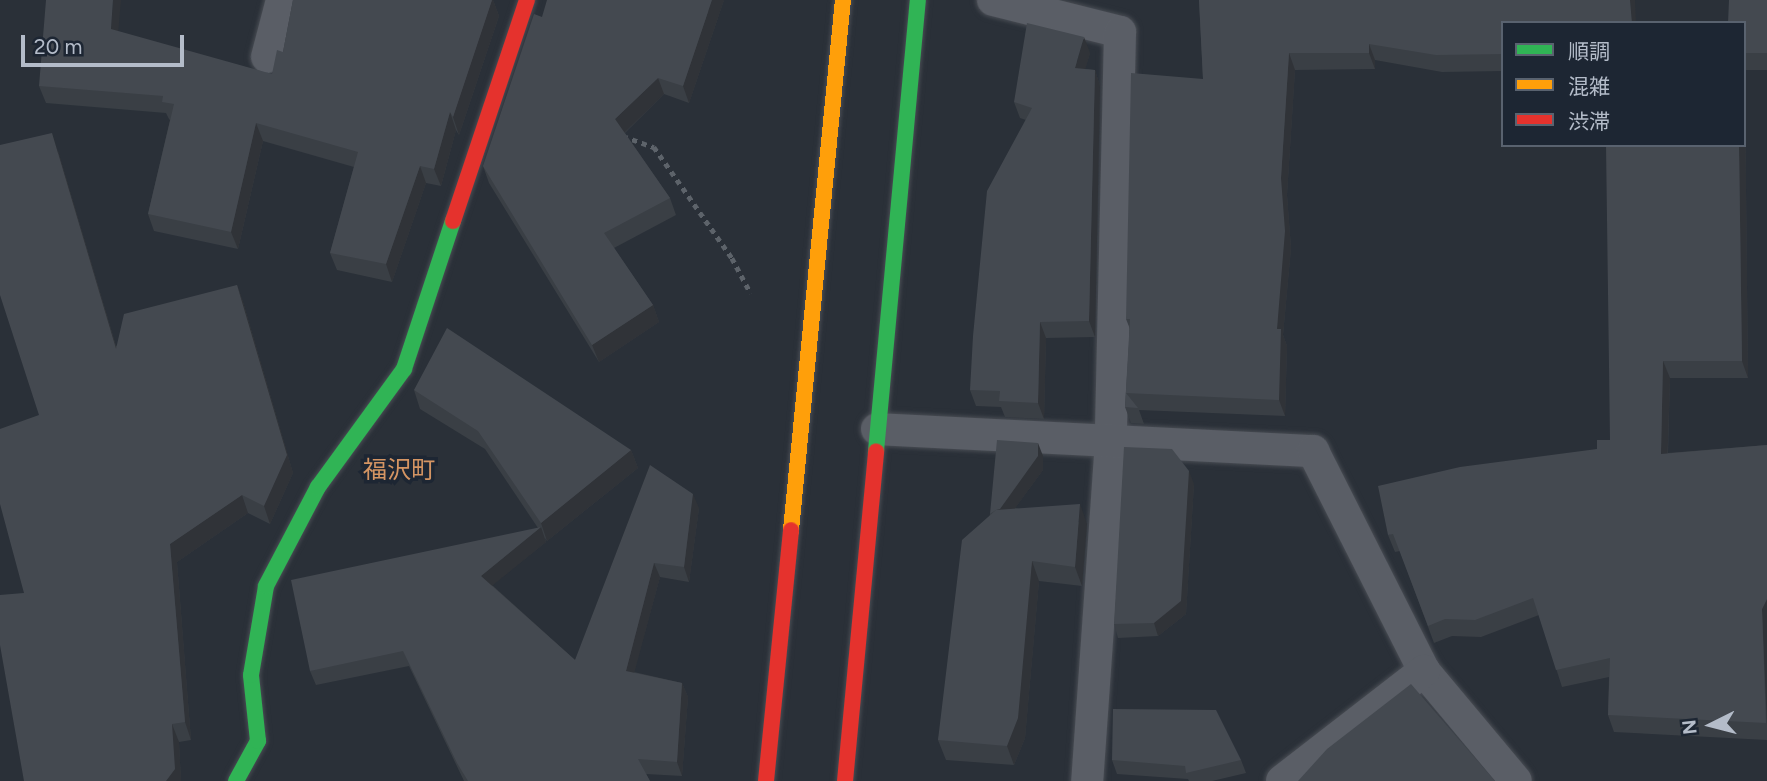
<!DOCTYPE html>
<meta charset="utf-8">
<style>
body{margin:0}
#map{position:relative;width:1767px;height:781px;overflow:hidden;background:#2a3038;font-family:Figtree,"Noto Sans JP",sans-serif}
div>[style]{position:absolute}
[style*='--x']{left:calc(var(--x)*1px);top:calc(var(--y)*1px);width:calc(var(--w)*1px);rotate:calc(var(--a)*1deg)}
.path>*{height:4.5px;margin-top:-2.25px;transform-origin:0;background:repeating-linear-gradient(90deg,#5d636a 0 5px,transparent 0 10px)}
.roads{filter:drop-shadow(0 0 2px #484c53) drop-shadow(0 0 2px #484c53)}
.lane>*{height:32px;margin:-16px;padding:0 16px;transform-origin:16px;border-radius:16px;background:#5a5e66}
.fast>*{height:16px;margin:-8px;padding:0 8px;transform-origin:8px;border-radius:8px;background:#30b455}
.slow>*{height:16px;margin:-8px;padding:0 8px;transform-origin:8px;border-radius:8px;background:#ff9f0a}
.jam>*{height:16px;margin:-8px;padding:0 8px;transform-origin:8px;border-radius:8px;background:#e5322d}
.wall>*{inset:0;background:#3a3f45}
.shaded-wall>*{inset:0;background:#303338}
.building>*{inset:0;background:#444950}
span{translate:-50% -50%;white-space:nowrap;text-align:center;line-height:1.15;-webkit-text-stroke:7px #1d2633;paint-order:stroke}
.quarter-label{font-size:24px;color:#d59563}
.legend{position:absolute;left:1501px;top:21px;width:245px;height:126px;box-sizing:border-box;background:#1d2633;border:2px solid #59626f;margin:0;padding:9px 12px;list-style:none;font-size:21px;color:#b4bcc9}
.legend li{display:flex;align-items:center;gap:14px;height:35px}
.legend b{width:35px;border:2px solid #59626f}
.north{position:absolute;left:1676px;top:690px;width:70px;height:70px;-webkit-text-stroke:5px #1d2633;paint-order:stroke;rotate:264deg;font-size:19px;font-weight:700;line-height:28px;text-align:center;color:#b4bcc9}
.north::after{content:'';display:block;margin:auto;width:24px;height:32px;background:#b4bcc9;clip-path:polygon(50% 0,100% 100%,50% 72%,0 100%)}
.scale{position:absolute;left:21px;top:35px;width:163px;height:32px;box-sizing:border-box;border:4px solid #b4bcc9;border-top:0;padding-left:9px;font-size:21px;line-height:24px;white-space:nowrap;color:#b4bcc9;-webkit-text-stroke:5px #1d2633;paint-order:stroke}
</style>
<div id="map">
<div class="path">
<div style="--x:623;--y:136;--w:33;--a:20"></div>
<div style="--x:654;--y:147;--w:136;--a:54.9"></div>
<div style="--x:732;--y:258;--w:40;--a:62"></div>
</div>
<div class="roads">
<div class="lane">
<div style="--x:993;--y:0;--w:131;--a:14.1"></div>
<div style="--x:1120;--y:32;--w:409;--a:91.3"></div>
<div style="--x:1111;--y:441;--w:341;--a:94"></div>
<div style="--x:267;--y:57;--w:59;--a:-75.3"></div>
<div style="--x:877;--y:429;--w:437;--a:2.9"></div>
<div style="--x:1313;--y:451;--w:246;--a:63.2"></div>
<div style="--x:1424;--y:671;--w:143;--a:50.1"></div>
<div style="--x:1282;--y:781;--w:180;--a:-37.8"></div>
</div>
<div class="fast">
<div style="--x:876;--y:451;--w:453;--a:-84.7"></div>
<div style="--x:236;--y:781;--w:46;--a:-61.2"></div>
<div style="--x:258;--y:741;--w:66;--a:-96.1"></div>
<div style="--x:251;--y:675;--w:90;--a:-80.4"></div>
<div style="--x:266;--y:586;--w:112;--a:-62.3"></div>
<div style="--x:318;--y:487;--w:146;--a:-53.9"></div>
<div style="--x:404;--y:369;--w:156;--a:-71.7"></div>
</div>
<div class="slow">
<div style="--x:791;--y:530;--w:533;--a:-84.4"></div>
</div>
<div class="jam">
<div style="--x:453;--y:221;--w:233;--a:-71.5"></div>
<div style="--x:766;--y:781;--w:252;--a:-84.3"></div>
<div style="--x:845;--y:781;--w:331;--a:-84.6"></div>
</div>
</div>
<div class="wall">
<div style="clip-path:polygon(293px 0,493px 0,499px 16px,459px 135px,456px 130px,441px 186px,426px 183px,392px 282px,337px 270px,330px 253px,354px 167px,263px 141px,238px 249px,154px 231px,148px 214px,170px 120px,169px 119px,166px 113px,46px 103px,39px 86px,272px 74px,283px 52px)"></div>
<div style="clip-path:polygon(724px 0,689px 103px,664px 94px,625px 133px,670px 198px,676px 215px,614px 248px,653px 305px,659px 322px,599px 362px,489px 183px,483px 166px)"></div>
<div style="clip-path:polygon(1199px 0,1503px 23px,1503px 71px,1442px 72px,1375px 60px,1375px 69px,1295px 70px,1287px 195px,1291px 248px,1283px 335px,1287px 346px,1285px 416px,1139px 410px,1144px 424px,1131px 423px,1125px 407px,1130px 329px,1126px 319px,1203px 79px)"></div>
<div style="clip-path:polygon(1767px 0,1767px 70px,1744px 70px,1744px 23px)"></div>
<div style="clip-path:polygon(1090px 53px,1085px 69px,1095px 70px,1100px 86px,1095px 337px,1046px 338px,1044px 419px,1005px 417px,1001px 407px,976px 406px,970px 390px,1026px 120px,1020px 118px,1014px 102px)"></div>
<div style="clip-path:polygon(1745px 89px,1748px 378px,1670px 378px,1668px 453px,1767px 445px,1767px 740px,1614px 732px,1608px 715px,1609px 677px,1562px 687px,1539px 615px,1481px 637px,1452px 636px,1434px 643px,1400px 551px,1395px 552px,1388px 535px,1597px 449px,1610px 440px)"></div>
<div style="clip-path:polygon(58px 151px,116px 346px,237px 285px,243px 302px,293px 473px,270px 524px,248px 513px,177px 562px,191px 740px,179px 742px,181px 781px,24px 781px,39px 415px)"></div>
<div style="clip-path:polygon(414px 390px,631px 450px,638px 468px,547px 541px,545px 538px,546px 542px,492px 585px,575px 660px,699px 508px,689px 582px,660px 577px,634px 672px,682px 683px,688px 697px,682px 776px,646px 774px,650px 781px,464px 781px,409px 666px,316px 685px,310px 671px,538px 528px,485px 449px,420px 409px)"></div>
<div style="clip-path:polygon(1043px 456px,1043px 470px,1015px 508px,1087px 524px,1082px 586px,1039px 581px,1025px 738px,1014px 765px,946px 760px,938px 740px,990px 514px)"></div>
<div style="clip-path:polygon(1194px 484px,1186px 614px,1158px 636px,1118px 638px,1114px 624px)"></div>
<div style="clip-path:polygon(1112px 760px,1241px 760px,1246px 773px,1212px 781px,1189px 781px,1188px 779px,1117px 774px)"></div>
</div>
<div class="shaded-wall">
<div style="clip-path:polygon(113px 0,121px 0,117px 46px,111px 29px)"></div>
<div style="clip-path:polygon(492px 0,493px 0,499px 16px,459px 135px,453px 117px)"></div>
<div style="clip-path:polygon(712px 0,724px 0,689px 103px,683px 86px)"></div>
<div style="clip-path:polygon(1630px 0,1635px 0,1636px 23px,1632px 23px)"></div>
<div style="clip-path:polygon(1084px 37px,1090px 53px,1081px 84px,1075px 68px)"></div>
<div style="clip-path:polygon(1369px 44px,1375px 60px,1375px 69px,1369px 53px)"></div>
<div style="clip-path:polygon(1289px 53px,1295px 70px,1287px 195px,1291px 248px,1283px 335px,1287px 346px,1285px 416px,1279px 400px,1277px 329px,1281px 178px)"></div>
<div style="clip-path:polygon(1095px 70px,1100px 86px,1095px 337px,1089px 321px)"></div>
<div style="clip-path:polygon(658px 78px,664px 94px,621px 136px,615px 119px)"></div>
<div style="clip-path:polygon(1744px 87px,1745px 89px,1748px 378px,1742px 361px,1739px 145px,1744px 145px)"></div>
<div style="clip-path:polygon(450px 112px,456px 130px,441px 186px,434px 169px)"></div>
<div style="clip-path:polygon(256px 123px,263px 141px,238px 249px,231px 232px)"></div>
<div style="clip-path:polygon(52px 133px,58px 151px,122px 367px,116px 349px)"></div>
<div style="clip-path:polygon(420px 166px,426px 183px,392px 282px,386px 264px)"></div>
<div style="clip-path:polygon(237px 285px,243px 302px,293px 473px,270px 524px,264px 506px)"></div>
<div style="clip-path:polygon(653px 305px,659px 322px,599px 362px,592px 345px)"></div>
<div style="clip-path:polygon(1040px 322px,1046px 338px,1044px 419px,1038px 403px)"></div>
<div style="clip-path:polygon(1663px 361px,1670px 378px,1667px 471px,1661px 454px)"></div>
<div style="clip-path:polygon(1038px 443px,1043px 456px,1043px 470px,994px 537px,989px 523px)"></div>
<div style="clip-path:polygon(631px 450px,638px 468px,547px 541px,541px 523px)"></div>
<div style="clip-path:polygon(1189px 471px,1194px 484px,1186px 614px,1158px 636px,1154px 623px)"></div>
<div style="clip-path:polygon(693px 494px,699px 508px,689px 582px,684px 567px)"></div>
<div style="clip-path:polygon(242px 495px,248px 513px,177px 562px,191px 740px,185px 722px,170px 544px)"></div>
<div style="clip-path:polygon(1080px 504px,1087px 524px,1082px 586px,1075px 567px)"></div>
<div style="clip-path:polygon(541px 527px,546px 542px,487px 590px,481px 576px)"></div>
<div style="clip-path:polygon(1032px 561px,1039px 581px,1025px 738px,1014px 765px,1007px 746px)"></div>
<div style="clip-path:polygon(654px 563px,660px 577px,631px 685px,626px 671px)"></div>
<div style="clip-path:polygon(1767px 599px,1767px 725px,1762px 609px)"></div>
<div style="clip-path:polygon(682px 683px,688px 697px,682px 776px,677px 762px)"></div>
<div style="clip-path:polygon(172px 724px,179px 742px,181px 781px,166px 781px)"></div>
</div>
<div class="building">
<div style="clip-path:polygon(46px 0,113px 0,111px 29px,272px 74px,277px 50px,283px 52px,293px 0,492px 0,453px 117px,450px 112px,434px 169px,420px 166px,386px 264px,330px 253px,358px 152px,256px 123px,231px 232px,148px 214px,174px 104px,162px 102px,163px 96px,39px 86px)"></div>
<div style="clip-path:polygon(547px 0,712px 0,683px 86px,658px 78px,615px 119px,670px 198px,604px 233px,653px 305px,592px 345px,483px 166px,534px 14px,542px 17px)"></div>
<div style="clip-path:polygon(1199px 0,1630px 0,1632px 23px,1503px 23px,1503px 54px,1436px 55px,1369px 44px,1369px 53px,1289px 53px,1281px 178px,1285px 231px,1277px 329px,1281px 329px,1279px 400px,1126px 393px,1138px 408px,1125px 407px,1130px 319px,1126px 319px,1131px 73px,1203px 79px)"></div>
<div style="clip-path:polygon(1729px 0,1767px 0,1767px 53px,1744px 53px,1744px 23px,1728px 23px)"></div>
<div style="clip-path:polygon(1027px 23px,1084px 37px,1075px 68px,1095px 70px,1089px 321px,1040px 322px,1038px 403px,999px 401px,1000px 391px,970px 390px,973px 336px,987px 191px,1032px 108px,1014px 102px)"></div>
<div style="clip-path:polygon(52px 133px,116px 349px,124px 314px,237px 285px,287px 455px,264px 506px,242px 495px,170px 544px,185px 722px,172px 724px,175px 769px,166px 781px,24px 781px,0 645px,0 595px,24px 593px,0 504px,0 429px,39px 415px,0 295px,0 145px)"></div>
<div style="clip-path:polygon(1606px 145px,1739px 145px,1742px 361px,1663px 361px,1661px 454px,1767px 445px,1767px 599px,1762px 609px,1766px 723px,1608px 715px,1610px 658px,1556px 670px,1533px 598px,1475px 620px,1445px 619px,1428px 626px,1393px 534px,1388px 535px,1378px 486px,1460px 467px,1597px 449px,1597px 440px,1610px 440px)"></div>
<div style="clip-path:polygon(447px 328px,631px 450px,541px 523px,478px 431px,414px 390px)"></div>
<div style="clip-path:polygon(997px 440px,1038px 443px,1038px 456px,1000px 509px,996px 510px,990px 514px)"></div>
<div style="clip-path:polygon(1124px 447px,1172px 449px,1189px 471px,1181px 601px,1154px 623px,1114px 624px)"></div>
<div style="clip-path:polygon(650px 465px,693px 494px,684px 567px,654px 563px,626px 671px,682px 683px,677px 762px,638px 759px,650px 781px,468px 781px,457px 763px,403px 651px,310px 671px,291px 580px,541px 527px,481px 576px,575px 660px)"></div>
<div style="clip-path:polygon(1080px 504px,1075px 567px,1032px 561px,1018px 718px,1007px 746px,938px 740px,962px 540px,996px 510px)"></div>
<div style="clip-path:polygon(1411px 684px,1495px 781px,1298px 781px,1327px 749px)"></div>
<div style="clip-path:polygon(1113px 709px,1216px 710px,1241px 760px,1186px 773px,1185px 766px,1112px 760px)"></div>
</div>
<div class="quarter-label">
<span style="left:399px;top:470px">福沢町</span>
</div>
<ul class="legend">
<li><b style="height:9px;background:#30b455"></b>順調</li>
<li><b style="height:9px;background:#ff9f0a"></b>混雑</li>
<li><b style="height:9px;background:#e5322d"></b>渋滞</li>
</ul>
<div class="north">N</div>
<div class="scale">20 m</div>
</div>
